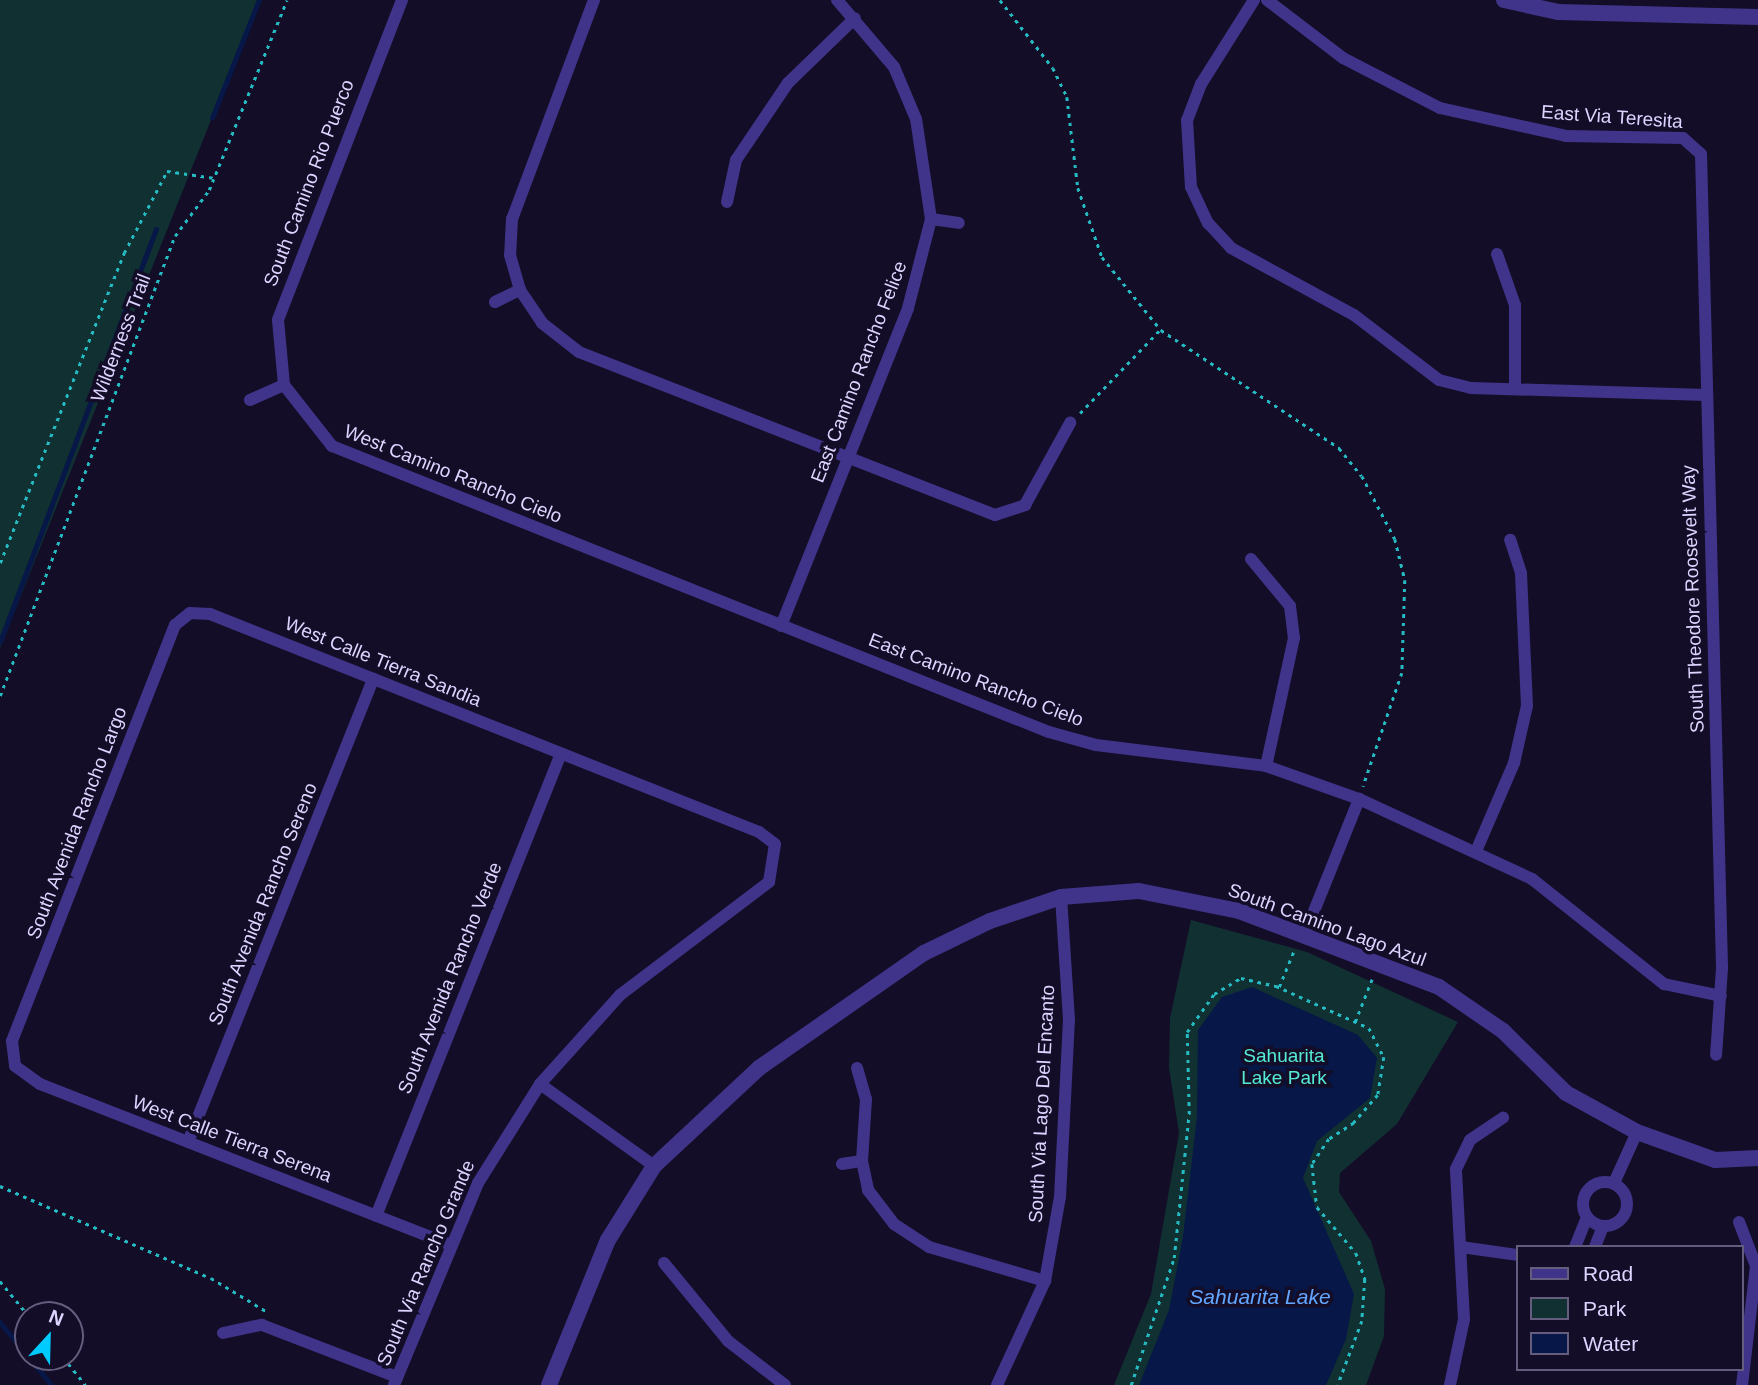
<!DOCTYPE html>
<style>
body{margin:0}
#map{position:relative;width:1758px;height:1385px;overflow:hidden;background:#140d27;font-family:Helvetica,sans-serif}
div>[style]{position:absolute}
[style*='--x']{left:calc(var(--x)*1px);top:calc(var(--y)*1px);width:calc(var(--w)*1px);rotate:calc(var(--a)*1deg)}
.green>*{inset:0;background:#103032}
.water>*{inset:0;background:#061748}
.stream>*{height:4.5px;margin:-2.25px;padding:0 2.25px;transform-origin:2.25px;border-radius:2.25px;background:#061748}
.path>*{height:2.5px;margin-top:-1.25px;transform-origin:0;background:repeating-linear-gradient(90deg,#25bbc2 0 3.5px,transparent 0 8.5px)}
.minor>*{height:12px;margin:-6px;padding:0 6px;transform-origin:6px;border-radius:6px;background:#40348a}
.minor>.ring{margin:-6px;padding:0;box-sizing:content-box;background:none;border:12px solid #40348a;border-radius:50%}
.tertiary>*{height:16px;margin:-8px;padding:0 8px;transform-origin:8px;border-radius:8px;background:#40348a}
span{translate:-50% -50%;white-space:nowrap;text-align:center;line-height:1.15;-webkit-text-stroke:7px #140d27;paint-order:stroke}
.street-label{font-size:19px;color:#ddd4ff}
.park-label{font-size:19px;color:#55ead4}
.water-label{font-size:21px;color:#62a6ff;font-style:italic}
.legend{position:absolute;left:1516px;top:1245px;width:228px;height:126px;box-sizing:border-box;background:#140d27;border:2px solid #645d7d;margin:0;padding:9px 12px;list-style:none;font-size:21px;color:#ddd4ff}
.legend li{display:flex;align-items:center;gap:14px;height:35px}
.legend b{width:35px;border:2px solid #645d7d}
.north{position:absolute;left:14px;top:1301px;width:70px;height:70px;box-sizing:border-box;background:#140d27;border:2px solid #645d7d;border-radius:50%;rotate:22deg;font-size:19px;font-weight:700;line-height:28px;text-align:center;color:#ddd4ff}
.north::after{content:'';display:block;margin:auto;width:24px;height:32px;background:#00cbff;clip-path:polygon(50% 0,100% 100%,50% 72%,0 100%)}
</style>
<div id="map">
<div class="green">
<div style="clip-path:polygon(0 0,259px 0,0 648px)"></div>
<div style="clip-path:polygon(1191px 920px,1307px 952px,1458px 1022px,1397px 1124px,1340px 1173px,1339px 1192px,1371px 1241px,1385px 1289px,1384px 1336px,1366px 1385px,1114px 1385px,1151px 1294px,1179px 1133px,1169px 1068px,1170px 1018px)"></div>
</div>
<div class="water">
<div style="clip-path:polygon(1252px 987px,1358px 1035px,1377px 1058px,1370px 1098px,1317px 1141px,1303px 1178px,1354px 1294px,1346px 1339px,1326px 1385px,1139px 1385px,1169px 1310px,1183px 1237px,1197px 1117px,1198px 1030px,1222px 997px)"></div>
</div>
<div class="stream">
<div style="--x:212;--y:118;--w:127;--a:-68.3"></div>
<div style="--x:0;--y:642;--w:441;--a:-69.3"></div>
<div style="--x:0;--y:1322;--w:44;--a:50.5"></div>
<div style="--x:29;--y:1357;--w:36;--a:51"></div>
</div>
<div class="path">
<div style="--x:1000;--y:0;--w:86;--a:52.1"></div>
<div style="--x:1053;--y:68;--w:32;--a:64"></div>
<div style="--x:1067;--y:97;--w:92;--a:83.1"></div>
<div style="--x:1078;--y:188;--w:73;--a:70.8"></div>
<div style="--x:1102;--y:257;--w:94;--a:51.1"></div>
<div style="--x:1161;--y:330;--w:214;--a:33.5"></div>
<div style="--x:1339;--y:448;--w:36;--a:51"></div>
<div style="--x:1362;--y:476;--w:71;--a:62.4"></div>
<div style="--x:1395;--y:539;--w:42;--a:76.3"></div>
<div style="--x:1405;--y:580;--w:93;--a:91.8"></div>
<div style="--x:1402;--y:673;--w:120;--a:108.9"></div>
<div style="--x:1080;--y:413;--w:115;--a:-46.1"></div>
<div style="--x:0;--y:563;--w:334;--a:-68.2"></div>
<div style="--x:124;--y:253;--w:93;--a:-62.3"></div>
<div style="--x:167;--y:171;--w:48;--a:8.5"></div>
<div style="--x:0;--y:696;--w:492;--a:-69.2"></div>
<div style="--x:175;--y:236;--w:57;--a:-53.5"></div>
<div style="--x:209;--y:190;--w:205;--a:-67.7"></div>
<div style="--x:1279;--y:987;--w:42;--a:-67.7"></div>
<div style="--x:1355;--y:1022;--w:46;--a:-68.4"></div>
<div style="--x:0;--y:1186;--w:230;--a:23.6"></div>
<div style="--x:211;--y:1278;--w:64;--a:31"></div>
<div style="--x:0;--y:1281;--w:44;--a:50.5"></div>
<div style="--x:63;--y:1357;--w:36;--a:51"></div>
<div style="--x:1131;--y:1385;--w:134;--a:-71.3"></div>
<div style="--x:1174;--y:1258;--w:145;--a:-84.1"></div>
<div style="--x:1189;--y:1114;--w:82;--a:-91.4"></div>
<div style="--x:1187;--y:1032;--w:47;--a:-54.6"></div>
<div style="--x:1214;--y:994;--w:31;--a:-31"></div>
<div style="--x:1241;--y:978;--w:36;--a:13"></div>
<div style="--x:1276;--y:986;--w:102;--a:24.3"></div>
<div style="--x:1369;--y:1028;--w:33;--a:63"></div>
<div style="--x:1384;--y:1057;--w:38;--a:99"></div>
<div style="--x:1378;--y:1095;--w:37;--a:131"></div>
<div style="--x:1354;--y:1123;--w:30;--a:147"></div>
<div style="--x:1329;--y:1139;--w:30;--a:124"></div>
<div style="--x:1312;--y:1164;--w:43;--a:83.4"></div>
<div style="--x:1317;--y:1207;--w:60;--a:49.7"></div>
<div style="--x:1356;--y:1253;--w:28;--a:71"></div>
<div style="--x:1365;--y:1279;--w:42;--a:94.1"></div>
<div style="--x:1362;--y:1321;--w:68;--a:110.6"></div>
</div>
<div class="minor">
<div style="--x:402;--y:0;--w:343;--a:111.2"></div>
<div style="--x:278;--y:320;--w:65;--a:84.7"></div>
<div style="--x:284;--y:385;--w:78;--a:51.8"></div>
<div style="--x:332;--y:446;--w:772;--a:21.75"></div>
<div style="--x:1049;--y:732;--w:49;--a:15.5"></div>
<div style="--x:1096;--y:745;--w:171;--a:7"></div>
<div style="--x:1266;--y:766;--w:99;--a:19.5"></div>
<div style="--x:1359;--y:799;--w:191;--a:24.8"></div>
<div style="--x:1532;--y:879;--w:169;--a:38.5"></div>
<div style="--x:1664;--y:984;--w:58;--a:11.9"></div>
<div style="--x:594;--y:0;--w:234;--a:110.5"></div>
<div style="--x:512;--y:219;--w:36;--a:93"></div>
<div style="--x:510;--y:255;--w:36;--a:74"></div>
<div style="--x:520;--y:290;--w:40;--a:56"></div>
<div style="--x:542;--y:323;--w:47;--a:38.1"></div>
<div style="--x:579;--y:352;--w:447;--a:21.4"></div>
<div style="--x:995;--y:515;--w:32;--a:-18"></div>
<div style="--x:1025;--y:505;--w:94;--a:-61.2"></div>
<div style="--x:1254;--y:0;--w:99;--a:122.2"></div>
<div style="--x:1201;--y:84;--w:39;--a:111"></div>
<div style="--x:1187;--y:120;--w:67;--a:86.6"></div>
<div style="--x:1191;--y:187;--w:40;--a:65"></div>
<div style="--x:1208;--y:223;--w:34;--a:47"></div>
<div style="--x:1231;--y:248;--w:140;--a:28.6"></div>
<div style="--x:1354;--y:315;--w:107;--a:37.4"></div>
<div style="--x:1439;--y:380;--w:33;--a:14"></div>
<div style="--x:1471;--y:388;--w:236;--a:1.7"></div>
<div style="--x:1267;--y:0;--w:96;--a:37.3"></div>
<div style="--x:1343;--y:58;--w:109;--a:27.3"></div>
<div style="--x:1440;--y:108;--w:129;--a:12.5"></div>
<div style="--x:1566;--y:136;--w:117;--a:1"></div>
<div style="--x:1683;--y:138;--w:24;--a:42"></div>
<div style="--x:1701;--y:154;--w:814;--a:88.52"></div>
<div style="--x:1722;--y:968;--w:87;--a:93.9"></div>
<div style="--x:727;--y:202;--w:43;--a:-77.9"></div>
<div style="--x:736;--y:160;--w:93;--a:-56"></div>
<div style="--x:788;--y:83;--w:93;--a:-44.1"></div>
<div style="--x:931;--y:219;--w:28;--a:8"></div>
<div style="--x:1497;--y:254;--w:54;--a:70.6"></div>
<div style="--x:1515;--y:305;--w:84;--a:90"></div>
<div style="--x:495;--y:302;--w:28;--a:-26"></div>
<div style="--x:250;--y:400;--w:37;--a:-24"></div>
<div style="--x:1251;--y:559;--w:61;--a:50.3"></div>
<div style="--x:1290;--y:606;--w:32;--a:83"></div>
<div style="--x:1294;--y:638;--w:131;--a:102.3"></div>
<div style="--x:781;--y:626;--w:342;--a:-68.2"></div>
<div style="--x:908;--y:308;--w:92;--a:-75.5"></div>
<div style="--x:931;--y:219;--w:101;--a:-98.5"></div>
<div style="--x:916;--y:119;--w:56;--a:-112.9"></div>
<div style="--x:894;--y:67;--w:88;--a:-130.4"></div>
<div style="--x:1477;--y:849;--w:94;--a:-66.7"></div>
<div style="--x:1514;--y:763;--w:58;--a:-77.2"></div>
<div style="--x:1527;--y:706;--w:133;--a:-92.6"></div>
<div style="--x:1521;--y:573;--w:35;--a:-108"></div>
<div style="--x:1304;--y:936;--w:148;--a:-68.1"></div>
<div style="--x:857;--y:1068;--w:32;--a:74"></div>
<div style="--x:866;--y:1099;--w:62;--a:93.7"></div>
<div style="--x:862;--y:1161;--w:30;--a:78"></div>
<div style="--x:868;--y:1190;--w:43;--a:52.6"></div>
<div style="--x:894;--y:1224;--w:42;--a:33.3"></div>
<div style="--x:929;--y:1247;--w:121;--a:16.3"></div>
<div style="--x:540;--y:1084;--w:140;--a:35.7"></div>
<div style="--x:188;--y:1142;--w:499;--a:-68.2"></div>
<div style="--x:842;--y:1164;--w:20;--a:-9"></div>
<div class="ring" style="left:1583px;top:1182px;width:32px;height:32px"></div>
<div style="--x:1614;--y:1183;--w:56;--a:-65.7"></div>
<div style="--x:376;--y:1216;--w:498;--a:-68.2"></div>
<div style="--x:1739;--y:1222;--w:47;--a:68.9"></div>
<div style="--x:1756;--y:1266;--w:120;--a:96.7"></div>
<div style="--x:1461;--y:1247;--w:58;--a:8"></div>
<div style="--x:1575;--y:1247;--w:32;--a:-68"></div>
<div style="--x:1595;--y:1247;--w:22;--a:-69"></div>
<div style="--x:664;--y:1263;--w:101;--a:50.6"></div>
<div style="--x:728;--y:1341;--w:72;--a:37.7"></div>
<div style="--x:223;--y:1333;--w:40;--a:-12"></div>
<div style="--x:262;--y:1325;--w:145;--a:21.1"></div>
<div style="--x:394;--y:1385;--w:219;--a:-67.4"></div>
<div style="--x:478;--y:1183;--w:117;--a:-57.9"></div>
<div style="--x:540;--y:1084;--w:120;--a:-48"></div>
<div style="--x:620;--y:995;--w:187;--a:-37.2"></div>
<div style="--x:769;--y:882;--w:38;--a:-81"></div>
<div style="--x:775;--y:844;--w:20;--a:-143"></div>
<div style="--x:759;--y:832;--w:591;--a:-158.34"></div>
<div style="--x:210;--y:614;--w:20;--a:-177"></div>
<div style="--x:190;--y:613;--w:19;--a:141"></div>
<div style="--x:175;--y:625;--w:447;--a:111.4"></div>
<div style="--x:12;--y:1041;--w:25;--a:83"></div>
<div style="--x:15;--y:1066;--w:31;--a:36"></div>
<div style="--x:40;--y:1084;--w:441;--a:21.4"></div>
<div style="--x:997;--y:1385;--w:115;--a:-65.2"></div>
<div style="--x:1045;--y:1281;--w:85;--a:-79.9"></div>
<div style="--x:1060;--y:1197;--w:177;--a:-87.1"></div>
<div style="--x:1069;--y:1020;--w:123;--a:-93.7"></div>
<div style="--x:1450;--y:1385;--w:67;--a:-78"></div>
<div style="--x:1464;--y:1319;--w:150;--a:-93.1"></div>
<div style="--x:1456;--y:1169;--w:32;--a:-64"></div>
<div style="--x:1470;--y:1140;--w:40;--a:-34"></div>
</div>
<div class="tertiary">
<div style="--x:1504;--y:0;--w:55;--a:12.5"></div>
<div style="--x:1558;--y:12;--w:200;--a:1.4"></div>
<div style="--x:549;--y:1385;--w:157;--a:-67.9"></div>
<div style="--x:608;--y:1240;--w:87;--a:-58.1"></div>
<div style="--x:654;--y:1166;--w:144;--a:-43"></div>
<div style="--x:759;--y:1068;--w:201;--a:-34.9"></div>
<div style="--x:924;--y:953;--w:73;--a:-25.9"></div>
<div style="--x:990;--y:921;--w:75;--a:-18.7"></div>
<div style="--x:1061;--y:897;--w:78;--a:-4.4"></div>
<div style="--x:1139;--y:891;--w:102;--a:11.3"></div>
<div style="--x:1239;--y:911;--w:214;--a:20.8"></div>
<div style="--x:1439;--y:987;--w:78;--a:34.5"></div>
<div style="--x:1503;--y:1031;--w:88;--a:44.5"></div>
<div style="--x:1566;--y:1093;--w:81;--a:28.8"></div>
<div style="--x:1637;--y:1132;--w:83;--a:19.7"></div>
<div style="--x:1715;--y:1160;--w:43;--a:-2.7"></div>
</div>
<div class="street-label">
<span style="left:1612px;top:117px;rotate:4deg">East Via Teresita</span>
<span style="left:309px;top:183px;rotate:-69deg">South Camino Rio Puerco</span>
<span style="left:121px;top:338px;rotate:-69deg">Wilderness Trail</span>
<span style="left:859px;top:372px;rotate:-69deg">East Camino Rancho Felice</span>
<span style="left:453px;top:474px;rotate:22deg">West Camino Rancho Cielo</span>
<span style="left:1693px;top:599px;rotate:-92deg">South Theodore Roosevelt Way</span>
<span style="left:383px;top:662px;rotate:22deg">West Calle Tierra Sandia</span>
<span style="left:976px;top:680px;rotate:21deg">East Camino Rancho Cielo</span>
<span style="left:77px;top:823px;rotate:-69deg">South Avenida Rancho Largo</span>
<span style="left:263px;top:904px;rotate:-68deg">South Avenida Rancho Sereno</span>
<span style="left:1327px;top:925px;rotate:20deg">South Camino Lago Azul</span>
<span style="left:450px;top:978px;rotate:-68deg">South Avenida Rancho Verde</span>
<span style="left:1042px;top:1104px;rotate:-87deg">South Via Lago Del Encanto</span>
<span style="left:232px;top:1139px;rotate:21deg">West Calle Tierra Serena</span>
<span style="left:426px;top:1263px;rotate:-67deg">South Via Rancho Grande</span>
</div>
<div class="park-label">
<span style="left:1284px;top:1067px">Sahuarita<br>Lake Park</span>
</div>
<div class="water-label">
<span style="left:1260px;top:1297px">Sahuarita Lake</span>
</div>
<ul class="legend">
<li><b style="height:9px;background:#40348a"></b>Road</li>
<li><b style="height:19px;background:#103032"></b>Park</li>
<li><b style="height:19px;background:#061748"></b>Water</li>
</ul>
<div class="north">N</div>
</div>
